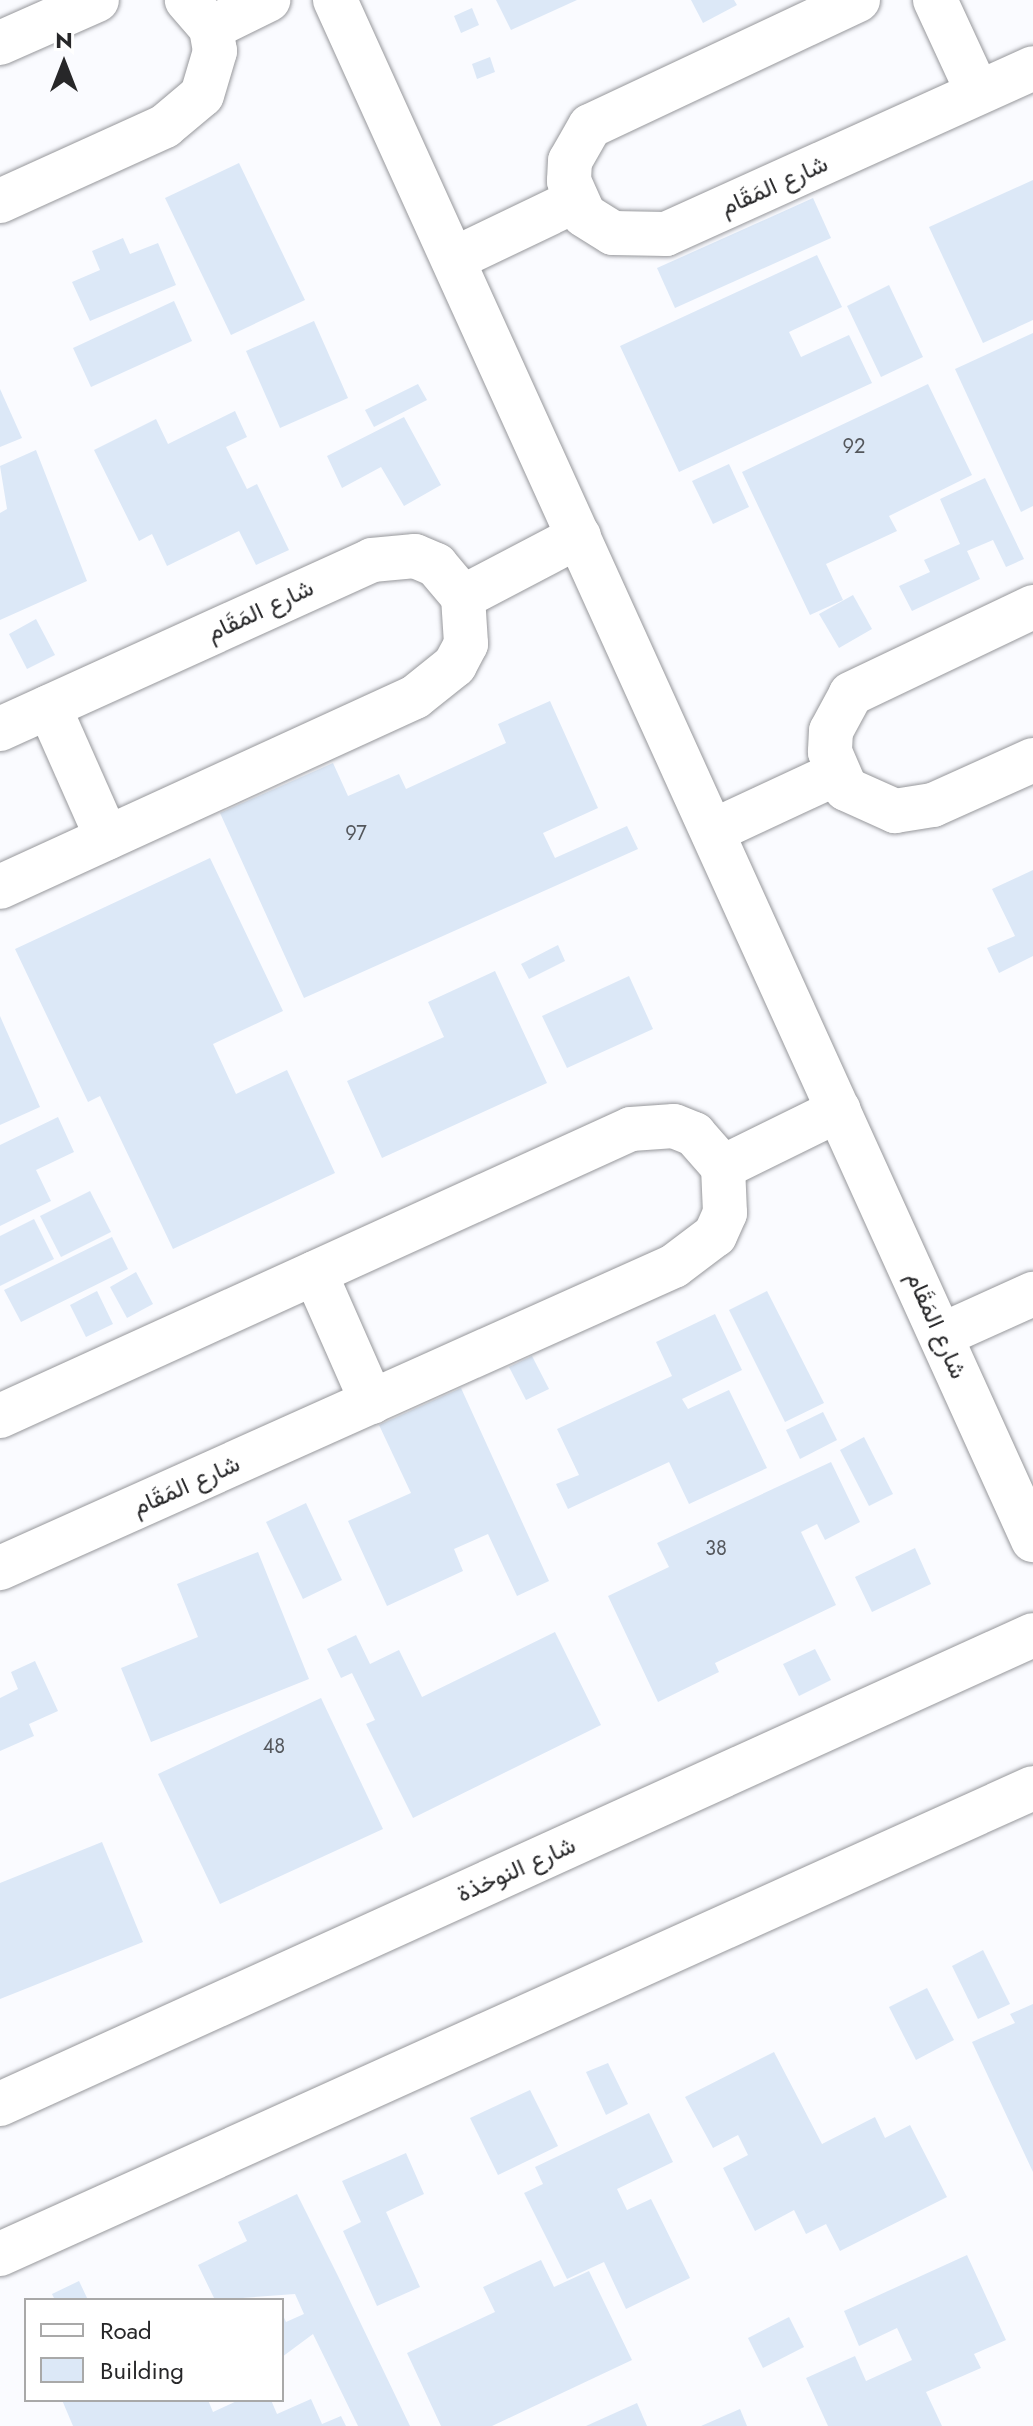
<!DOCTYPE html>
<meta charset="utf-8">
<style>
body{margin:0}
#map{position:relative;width:1033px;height:2426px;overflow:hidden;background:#fafbff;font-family:Jost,Vazirmatn,sans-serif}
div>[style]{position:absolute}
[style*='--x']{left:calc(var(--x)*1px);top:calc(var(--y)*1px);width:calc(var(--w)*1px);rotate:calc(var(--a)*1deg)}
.building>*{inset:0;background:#dce8f7}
.roads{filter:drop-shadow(0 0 2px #97989c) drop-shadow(0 0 2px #97989c)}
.minor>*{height:44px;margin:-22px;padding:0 22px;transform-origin:22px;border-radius:22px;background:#fff}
span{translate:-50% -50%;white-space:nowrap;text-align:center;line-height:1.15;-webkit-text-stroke:6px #fff;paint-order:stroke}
.number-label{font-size:20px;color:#54575c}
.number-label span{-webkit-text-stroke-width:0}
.street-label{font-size:24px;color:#272729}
.legend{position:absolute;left:24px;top:2298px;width:260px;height:104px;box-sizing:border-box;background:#fff;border:2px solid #a9a9a9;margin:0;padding:10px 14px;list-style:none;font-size:24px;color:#272729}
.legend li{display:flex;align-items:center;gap:16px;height:40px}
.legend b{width:40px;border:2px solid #a9a9a9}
.north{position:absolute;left:24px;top:24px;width:80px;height:80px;-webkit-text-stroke:6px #fff;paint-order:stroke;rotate:0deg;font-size:22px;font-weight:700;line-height:32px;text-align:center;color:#272729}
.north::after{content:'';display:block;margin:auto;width:28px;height:36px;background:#272729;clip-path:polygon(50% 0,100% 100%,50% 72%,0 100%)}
</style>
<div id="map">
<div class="building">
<div style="clip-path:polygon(496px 0,577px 0,511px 30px)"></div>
<div style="clip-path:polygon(691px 0,734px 0,737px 5px,703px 23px)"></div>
<div style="clip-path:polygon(472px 8px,479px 25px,461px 33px,454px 16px)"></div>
<div style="clip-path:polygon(490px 57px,495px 72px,477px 79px,472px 64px)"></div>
<div style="clip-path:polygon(239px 163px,305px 300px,231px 335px,165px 198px)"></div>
<div style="clip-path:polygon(1033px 180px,1033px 320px,983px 343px,929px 227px)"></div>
<div style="clip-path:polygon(813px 198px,831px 238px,675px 308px,657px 268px)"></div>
<div style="clip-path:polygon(123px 238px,130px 254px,158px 243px,176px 285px,90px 321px,72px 282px,100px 270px,92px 251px)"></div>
<div style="clip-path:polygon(817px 255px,842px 307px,789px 332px,801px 357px,849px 335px,872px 383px,679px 472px,620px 346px)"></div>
<div style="clip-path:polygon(889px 285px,923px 357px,881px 377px,847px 306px)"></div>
<div style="clip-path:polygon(174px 301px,192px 341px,91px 387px,73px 348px)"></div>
<div style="clip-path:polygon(314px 321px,348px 398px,280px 428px,246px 351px)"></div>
<div style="clip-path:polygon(1033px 333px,1033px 506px,1021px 512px,955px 369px)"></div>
<div style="clip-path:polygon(418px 384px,427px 400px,374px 427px,365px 410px)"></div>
<div style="clip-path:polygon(928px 384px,972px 475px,889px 516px,897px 531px,826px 564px,843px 600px,810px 615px,742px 472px)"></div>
<div style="clip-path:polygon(0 389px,22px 438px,0 447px)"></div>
<div style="clip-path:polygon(235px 411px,247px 437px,226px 447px,247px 489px,257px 484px,289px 550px,256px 565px,239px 531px,167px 566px,152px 534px,139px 541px,94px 450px,156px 419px,168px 444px)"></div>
<div style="clip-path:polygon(404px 417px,441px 485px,404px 506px,381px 467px,342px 488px,327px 456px)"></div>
<div style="clip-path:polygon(36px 450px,87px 581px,0 620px,0 513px,7px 509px,0 466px)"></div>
<div style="clip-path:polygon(729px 464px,749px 507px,713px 524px,692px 481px)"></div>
<div style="clip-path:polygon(985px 478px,1024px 559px,1006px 567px,993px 540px,967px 551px,980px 579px,912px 611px,899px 586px,930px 572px,924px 560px,960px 544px,940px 499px)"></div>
<div style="clip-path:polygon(853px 595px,872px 629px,839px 648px,819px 614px)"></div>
<div style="clip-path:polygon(36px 619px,55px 655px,27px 669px,9px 634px)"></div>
<div style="clip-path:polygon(550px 701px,598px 808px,543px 833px,555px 858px,627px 826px,638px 849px,304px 998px,220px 813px,333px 763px,348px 796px,399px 774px,406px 789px,506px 743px,498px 724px)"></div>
<div style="clip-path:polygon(210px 858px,283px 1011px,213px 1044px,236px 1094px,287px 1070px,335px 1173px,173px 1249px,100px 1096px,88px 1102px,15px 949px)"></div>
<div style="clip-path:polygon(1033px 870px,1033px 956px,999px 973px,987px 948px,1015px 936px,992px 889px)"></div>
<div style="clip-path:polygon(558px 945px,565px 961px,529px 979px,521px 964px)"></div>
<div style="clip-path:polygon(495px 971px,547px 1083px,382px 1158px,347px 1081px,444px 1037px,428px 1002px)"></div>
<div style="clip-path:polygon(629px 976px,653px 1029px,567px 1068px,542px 1016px)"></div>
<div style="clip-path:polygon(0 1016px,40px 1107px,0 1125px)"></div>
<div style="clip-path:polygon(58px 1117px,74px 1152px,36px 1170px,51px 1201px,0 1226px,0 1145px)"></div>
<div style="clip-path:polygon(90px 1191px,111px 1232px,61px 1257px,40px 1216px)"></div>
<div style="clip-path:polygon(34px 1219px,54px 1259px,0 1286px,0 1236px)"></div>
<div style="clip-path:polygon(112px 1237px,128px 1269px,21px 1322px,4px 1290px)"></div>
<div style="clip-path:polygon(136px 1272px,153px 1304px,127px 1318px,110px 1287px)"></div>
<div style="clip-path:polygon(97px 1291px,113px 1324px,86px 1337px,70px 1305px)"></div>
<div style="clip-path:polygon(767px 1291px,824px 1403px,785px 1422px,729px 1310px)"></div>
<div style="clip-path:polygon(715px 1314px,742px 1370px,682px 1399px,688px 1409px,729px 1390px,767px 1468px,689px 1504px,669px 1462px,568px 1509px,556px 1484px,579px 1475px,557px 1429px,672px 1376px,656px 1342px)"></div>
<div style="clip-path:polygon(532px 1356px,549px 1389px,526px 1400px,509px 1367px)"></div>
<div style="clip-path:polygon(461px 1388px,549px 1581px,517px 1596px,488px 1534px,454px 1549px,463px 1571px,387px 1606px,348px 1521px,411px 1493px,379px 1425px)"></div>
<div style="clip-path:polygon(823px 1412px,837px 1440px,800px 1459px,786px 1430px)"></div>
<div style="clip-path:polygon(864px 1437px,893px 1494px,869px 1506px,840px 1450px)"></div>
<div style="clip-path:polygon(831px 1462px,860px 1522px,825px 1540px,817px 1524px,801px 1532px,836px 1605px,715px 1663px,719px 1672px,658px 1702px,608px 1596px,669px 1567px,657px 1543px)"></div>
<div style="clip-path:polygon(306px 1503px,342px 1580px,303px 1599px,266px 1522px)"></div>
<div style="clip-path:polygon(915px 1548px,931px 1584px,872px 1612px,855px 1577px)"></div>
<div style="clip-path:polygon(258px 1552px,309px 1679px,151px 1742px,121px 1668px,198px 1637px,177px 1584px)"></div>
<div style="clip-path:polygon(555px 1632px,601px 1725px,413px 1818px,366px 1724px,375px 1720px,352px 1673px,341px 1678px,327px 1649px,356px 1635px,370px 1664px,399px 1650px,422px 1697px)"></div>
<div style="clip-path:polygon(815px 1649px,831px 1680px,799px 1696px,783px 1664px)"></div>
<div style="clip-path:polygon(35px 1661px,58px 1711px,29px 1724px,34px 1736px,0 1751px,0 1698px,18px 1689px,11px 1672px)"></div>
<div style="clip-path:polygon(321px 1698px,383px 1829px,220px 1904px,158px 1774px)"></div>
<div style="clip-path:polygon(102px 1842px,143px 1942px,0 1999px,0 1883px)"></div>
<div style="clip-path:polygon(983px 1950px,1010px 2004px,978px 2019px,952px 1966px)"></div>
<div style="clip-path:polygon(927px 1988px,954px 2040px,916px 2060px,889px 2007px)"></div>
<div style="clip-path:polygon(1033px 2004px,1033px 2172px,972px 2042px,1015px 2023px,1010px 2014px)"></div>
<div style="clip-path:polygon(774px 2052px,822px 2144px,875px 2117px,885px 2138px,910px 2125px,947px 2197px,840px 2251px,826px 2224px,806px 2234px,794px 2210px,755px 2231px,723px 2168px,748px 2155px,738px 2135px,713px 2148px,685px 2097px)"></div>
<div style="clip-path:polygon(608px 2063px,628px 2104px,606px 2115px,586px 2072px)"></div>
<div style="clip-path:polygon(530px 2090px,558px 2146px,498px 2175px,470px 2118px)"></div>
<div style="clip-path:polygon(649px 2113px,673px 2162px,617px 2189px,627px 2210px,651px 2199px,690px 2278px,626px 2309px,604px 2262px,567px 2279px,524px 2193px,543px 2184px,535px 2167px)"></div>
<div style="clip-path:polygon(406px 2153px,424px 2194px,386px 2212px,420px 2287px,377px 2306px,343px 2231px,361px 2222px,342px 2181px)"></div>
<div style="clip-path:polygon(297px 2194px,337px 2274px,410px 2426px,358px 2426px,313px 2334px,282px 2357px,282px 2313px,286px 2322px,304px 2314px,295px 2294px,215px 2300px,198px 2265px,247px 2241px,238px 2222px)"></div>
<div style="clip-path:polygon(967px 2255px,1006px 2340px,974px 2354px,981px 2368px,926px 2392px,942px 2426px,828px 2426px,806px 2378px,855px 2356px,866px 2381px,912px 2360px,897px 2328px,859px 2346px,844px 2311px)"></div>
<div style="clip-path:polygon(541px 2260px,554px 2287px,589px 2271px,632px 2360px,492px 2426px,441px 2426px,407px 2353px,495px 2312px,483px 2287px)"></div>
<div style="clip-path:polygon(79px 2281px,88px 2300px,55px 2300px,52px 2294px)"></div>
<div style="clip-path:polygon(789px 2317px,804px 2347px,763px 2368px,748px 2338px)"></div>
<div style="clip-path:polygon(311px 2399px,322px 2424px,341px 2416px,346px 2426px,73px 2426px,62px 2400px,208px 2400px,213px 2412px,239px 2400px,271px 2400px,277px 2414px)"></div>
<div style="clip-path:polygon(637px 2403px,647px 2426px,586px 2426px)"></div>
<div style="clip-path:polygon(740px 2409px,747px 2426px,701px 2426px)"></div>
</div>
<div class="roads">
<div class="minor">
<div style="--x:335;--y:0;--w:1691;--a:65.62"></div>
<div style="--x:858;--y:0;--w:296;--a:154.8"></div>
<div style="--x:590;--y:126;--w:40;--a:119.7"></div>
<div style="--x:570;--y:161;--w:20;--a:93"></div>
<div style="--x:569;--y:181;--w:37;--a:66"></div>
<div style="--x:584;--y:215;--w:34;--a:32"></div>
<div style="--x:613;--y:233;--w:53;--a:1.1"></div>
<div style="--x:666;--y:234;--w:403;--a:-24.3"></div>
<div style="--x:935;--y:0;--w:102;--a:65.2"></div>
<div style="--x:211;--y:28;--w:64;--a:-26.2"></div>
<div style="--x:0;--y:43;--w:106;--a:-23.9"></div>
<div style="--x:0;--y:201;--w:181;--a:-24.4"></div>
<div style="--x:165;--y:126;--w:48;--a:-40"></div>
<div style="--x:202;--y:95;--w:46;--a:-73.5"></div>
<div style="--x:215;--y:51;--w:23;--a:-100"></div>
<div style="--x:211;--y:28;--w:37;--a:-131"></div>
<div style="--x:454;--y:259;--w:134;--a:-25.6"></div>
<div style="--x:463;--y:597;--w:131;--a:-27.7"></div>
<div style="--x:1033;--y:607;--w:202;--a:154.5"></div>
<div style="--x:851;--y:694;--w:42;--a:118.4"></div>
<div style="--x:831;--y:731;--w:21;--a:93"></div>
<div style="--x:830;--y:752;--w:40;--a:66.6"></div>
<div style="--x:846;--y:789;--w:54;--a:24.2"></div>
<div style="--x:895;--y:811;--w:38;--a:-9"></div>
<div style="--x:933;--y:805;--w:110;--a:-24.2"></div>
<div style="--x:49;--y:707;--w:143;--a:66.1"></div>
<div style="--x:0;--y:729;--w:409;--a:-24.4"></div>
<div style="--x:372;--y:560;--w:43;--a:-5.3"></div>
<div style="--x:415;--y:556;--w:23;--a:23"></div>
<div style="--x:436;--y:565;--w:42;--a:49.8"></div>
<div style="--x:463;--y:597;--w:47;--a:86.3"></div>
<div style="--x:466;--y:644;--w:24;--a:118"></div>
<div style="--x:455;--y:665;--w:51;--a:141.3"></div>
<div style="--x:415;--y:697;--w:456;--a:155.4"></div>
<div style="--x:713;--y:831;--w:135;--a:-25"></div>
<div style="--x:723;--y:1167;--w:129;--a:-26.2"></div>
<div style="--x:315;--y:1273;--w:141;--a:66.2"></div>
<div style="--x:942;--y:1335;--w:100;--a:-24.3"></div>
<div style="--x:0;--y:1416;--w:693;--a:-24.46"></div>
<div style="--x:631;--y:1129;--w:43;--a:-4"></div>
<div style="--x:674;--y:1126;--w:22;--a:22"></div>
<div style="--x:694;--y:1134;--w:44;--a:48.7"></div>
<div style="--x:723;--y:1167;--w:46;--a:87.5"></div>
<div style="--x:725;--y:1213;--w:24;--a:114"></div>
<div style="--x:715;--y:1235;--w:51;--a:142.9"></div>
<div style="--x:674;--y:1266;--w:739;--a:155.86"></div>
<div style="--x:0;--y:2104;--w:1134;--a:-24.42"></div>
<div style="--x:0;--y:2254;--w:1133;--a:-24.28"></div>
</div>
</div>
<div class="number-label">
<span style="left:854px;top:446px">92</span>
<span style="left:356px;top:833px">97</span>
<span style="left:716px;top:1548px">38</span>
<span style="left:274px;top:1746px">48</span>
</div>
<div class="street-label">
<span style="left:774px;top:185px;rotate:-24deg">شارع المَقَام</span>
<span style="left:260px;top:610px;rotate:-25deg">شارع المَقَام</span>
<span style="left:937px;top:1325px;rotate:66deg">شارع المَقَام</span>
<span style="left:186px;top:1485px;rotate:-24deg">شارع المَقَام</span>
<span style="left:516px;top:1869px;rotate:-24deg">شارع النوخذة</span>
</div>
<ul class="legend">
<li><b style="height:10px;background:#fff"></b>Road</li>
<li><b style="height:22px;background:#dce8f7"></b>Building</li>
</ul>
<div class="north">N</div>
</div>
